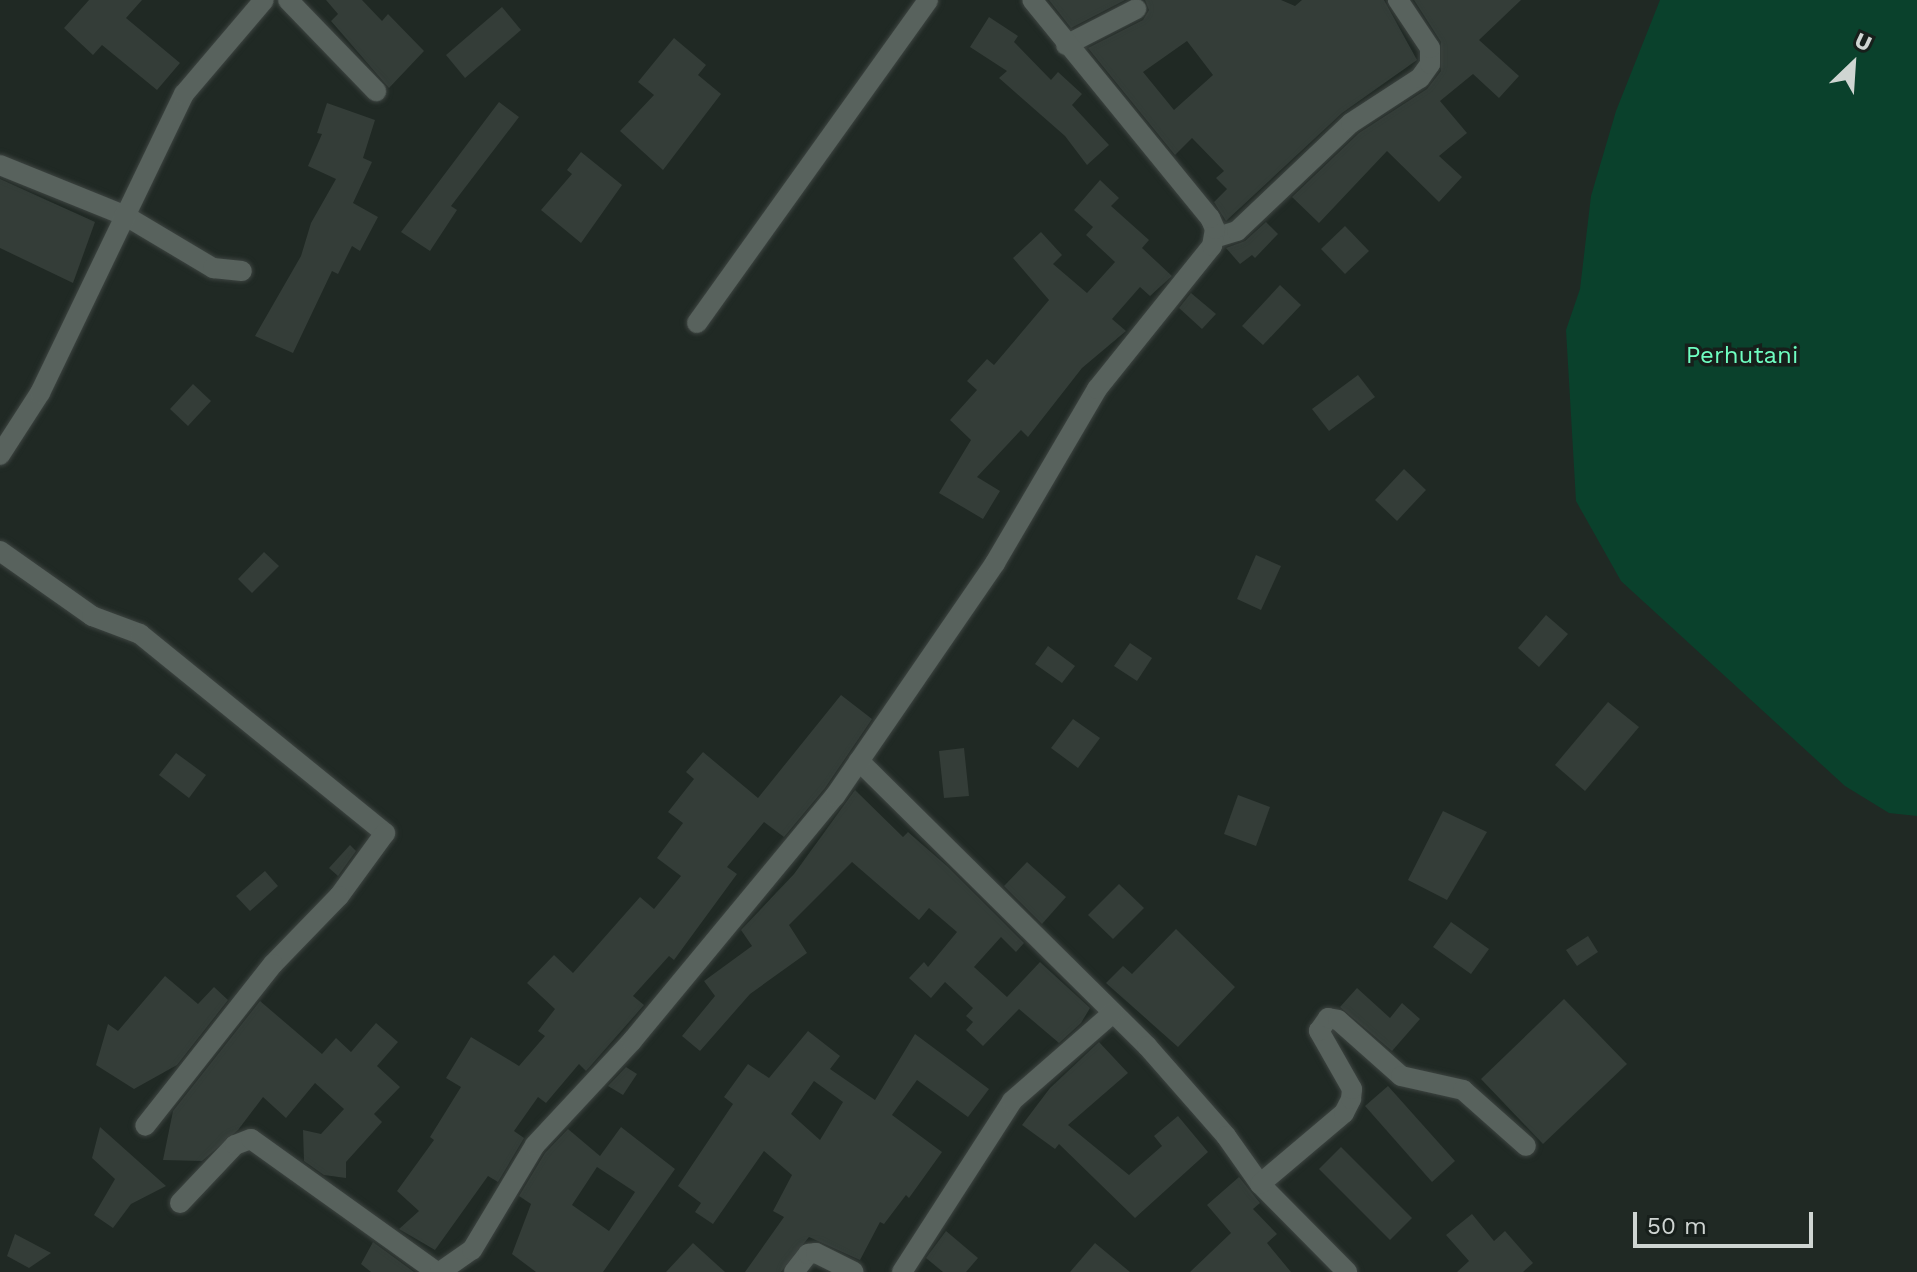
<!DOCTYPE html>
<style>
body{margin:0}
#map{position:relative;width:1917px;height:1272px;overflow:hidden;background:#202924;font-family:"Work Sans",sans-serif}
div>[style]{position:absolute}
[style*='--x']{left:calc(var(--x)*1px);top:calc(var(--y)*1px);width:calc(var(--w)*1px);rotate:calc(var(--a)*1deg)}
.green>*{inset:0;background:#0a412c}
.building>*{inset:0;background:#343d38}
.roads{filter:drop-shadow(0 0 2px #3d4441) drop-shadow(0 0 2px #3d4441)}
.minor>*{height:20px;margin:-10px;padding:0 10px;transform-origin:10px;border-radius:10px;background:#58625d}
span{translate:-50% -50%;white-space:nowrap;text-align:center;line-height:1.15;-webkit-text-stroke:7px #171f1b;paint-order:stroke}
.park-label{font-size:24px;color:#6ffec1}
.north{position:absolute;left:1813px;top:24px;width:80px;height:80px;-webkit-text-stroke:6px #171f1b;paint-order:stroke;rotate:25deg;font-size:22px;font-weight:700;line-height:32px;text-align:center;color:#cfd5d2}
.north::after{content:'';display:block;margin:auto;width:28px;height:36px;background:#cfd5d2;clip-path:polygon(50% 0,100% 100%,50% 72%,0 100%)}
.scale{position:absolute;left:1633px;top:1212px;width:180px;height:36px;box-sizing:border-box;border:4px solid #cfd5d2;border-top:0;padding-left:10px;font-size:24px;line-height:28px;white-space:nowrap;color:#cfd5d2;-webkit-text-stroke:6px #171f1b;paint-order:stroke}
</style>
<div id="map">
<div class="green">
<div style="clip-path:polygon(1660px 0,1917px 0,1917px 816px,1889px 813px,1845px 786px,1621px 581px,1576px 501px,1566px 330px,1580px 289px,1591px 196px,1616px 111px)"></div>
</div>
<div class="building">
<div style="clip-path:polygon(89px 0,142px 0,126px 18px,180px 63px,157px 90px,102px 45px,93px 55px,64px 28px)"></div>
<div style="clip-path:polygon(326px 0,362px 0,382px 21px,388px 14px,424px 51px,389px 88px,331px 21px,338px 14px)"></div>
<div style="clip-path:polygon(1049px 0,1125px 0,1071px 28px)"></div>
<div style="clip-path:polygon(evenodd,1145px 0,1281px 0,1295px 6px,1302px 0,1384px 0,1417px 60px,1342px 113px,1226px 221px,1214px 202px,1227px 189px,1216px 178px,1224px 171px,1192px 138px,1175px 155px,1088px 48px,1143px 20px,1149px 10px,1145px 0,1187px 41px,1213px 75px,1174px 110px,1143px 72px,1187px 41px)"></div>
<div style="clip-path:polygon(1414px 0,1521px 0,1479px 40px,1519px 76px,1499px 98px,1473px 74px,1440px 101px,1467px 133px,1439px 156px,1462px 177px,1439px 202px,1387px 151px,1319px 223px,1292px 197px,1359px 133px,1427px 89px,1441px 71px,1441px 42px)"></div>
<div style="clip-path:polygon(502px 7px,521px 30px,465px 78px,446px 55px)"></div>
<div style="clip-path:polygon(989px 17px,1018px 36px,1014px 42px,1051px 80px,1058px 72px,1082px 94px,1072px 105px,1109px 145px,1087px 165px,1065px 136px,999px 78px,1007px 71px,970px 47px)"></div>
<div style="clip-path:polygon(674px 38px,706px 65px,698px 75px,721px 94px,663px 170px,620px 131px,654px 95px,638px 82px)"></div>
<div style="clip-path:polygon(499px 102px,519px 117px,451px 206px,457px 210px,430px 251px,401px 232px)"></div>
<div style="clip-path:polygon(327px 103px,375px 120px,363px 158px,372px 162px,353px 203px,378px 217px,360px 251px,352px 246px,338px 274px,332px 271px,293px 353px,255px 336px,301px 256px,311px 223px,336px 179px,308px 166px,322px 134px,317px 133px)"></div>
<div style="clip-path:polygon(581px 152px,622px 185px,581px 243px,541px 210px,572px 174px,567px 170px)"></div>
<div style="clip-path:polygon(0 179px,95px 222px,73px 283px,0 248px)"></div>
<div style="clip-path:polygon(1100px 180px,1119px 198px,1111px 206px,1149px 240px,1142px 248px,1172px 276px,1150px 296px,1140px 287px,1112px 319px,1126px 331px,1082px 368px,1028px 437px,1021px 430px,977px 477px,1000px 491px,983px 519px,939px 493px,971px 440px,950px 420px,977px 390px,967px 381px,987px 359px,994px 365px,1049px 300px,1013px 258px,1041px 232px,1062px 255px,1053px 264px,1087px 293px,1115px 262px,1086px 235px,1093px 227px,1074px 210px)"></div>
<div style="clip-path:polygon(1266px 222px,1278px 234px,1255px 258px,1252px 255px,1240px 264px,1226px 248px,1245px 241px)"></div>
<div style="clip-path:polygon(1345px 226px,1369px 251px,1345px 274px,1321px 249px)"></div>
<div style="clip-path:polygon(1280px 285px,1301px 305px,1263px 345px,1242px 326px)"></div>
<div style="clip-path:polygon(1191px 293px,1216px 314px,1202px 329px,1179px 308px)"></div>
<div style="clip-path:polygon(1358px 375px,1375px 397px,1329px 431px,1312px 409px)"></div>
<div style="clip-path:polygon(193px 384px,211px 401px,188px 426px,170px 409px)"></div>
<div style="clip-path:polygon(1404px 469px,1426px 490px,1397px 521px,1375px 500px)"></div>
<div style="clip-path:polygon(264px 552px,279px 566px,252px 593px,238px 579px)"></div>
<div style="clip-path:polygon(1256px 555px,1281px 566px,1261px 610px,1237px 599px)"></div>
<div style="clip-path:polygon(1546px 615px,1568px 634px,1539px 667px,1518px 648px)"></div>
<div style="clip-path:polygon(1130px 643px,1152px 658px,1137px 681px,1114px 666px)"></div>
<div style="clip-path:polygon(1048px 646px,1075px 666px,1062px 683px,1035px 664px)"></div>
<div style="clip-path:polygon(841px 695px,872px 719px,825px 788px,784px 837px,764px 822px,727px 867px,737px 874px,674px 960px,669px 956px,633px 996px,644px 1005px,586px 1071px,579px 1064px,546px 1103px,538px 1097px,514px 1131px,524px 1138px,498px 1182px,488px 1176px,435px 1250px,399px 1229px,419px 1211px,397px 1191px,434px 1140px,430px 1137px,461px 1087px,446px 1078px,471px 1037px,519px 1066px,545px 1036px,538px 1031px,555px 1009px,527px 983px,554px 955px,573px 973px,640px 897px,654px 909px,681px 876px,657px 858px,683px 823px,668px 812px,694px 779px,686px 772px,703px 752px,758px 798px)"></div>
<div style="clip-path:polygon(1608px 702px,1639px 727px,1585px 791px,1555px 765px)"></div>
<div style="clip-path:polygon(1073px 719px,1100px 738px,1078px 768px,1051px 748px)"></div>
<div style="clip-path:polygon(964px 748px,969px 796px,944px 798px,939px 751px)"></div>
<div style="clip-path:polygon(176px 753px,206px 775px,189px 798px,159px 775px)"></div>
<div style="clip-path:polygon(855px 790px,903px 837px,908px 832px,948px 867px,1024px 943px,1016px 952px,1001px 937px,974px 967px,1007px 997px,1040px 962px,1090px 1008px,1081px 1023px,1059px 1043px,1019px 1009px,983px 1046px,966px 1030px,973px 1022px,966px 1016px,973px 1008px,945px 982px,931px 998px,909px 978px,924px 962px,928px 967px,957px 932px,929px 908px,919px 920px,852px 862px,789px 925px,807px 953px,750px 994px,700px 1051px,682px 1036px,715px 996px,704px 981px,752px 946px,741px 930px,794px 874px)"></div>
<div style="clip-path:polygon(1238px 795px,1270px 807px,1256px 846px,1224px 834px)"></div>
<div style="clip-path:polygon(1443px 811px,1487px 832px,1447px 900px,1408px 880px)"></div>
<div style="clip-path:polygon(350px 845px,356px 851px,338px 876px,329px 868px)"></div>
<div style="clip-path:polygon(1027px 862px,1066px 897px,1042px 924px,1004px 886px)"></div>
<div style="clip-path:polygon(265px 871px,278px 886px,250px 911px,236px 896px)"></div>
<div style="clip-path:polygon(1119px 884px,1144px 908px,1113px 939px,1088px 915px)"></div>
<div style="clip-path:polygon(1451px 922px,1489px 949px,1471px 974px,1433px 947px)"></div>
<div style="clip-path:polygon(1176px 929px,1235px 987px,1178px 1047px,1106px 983px,1123px 966px,1132px 974px)"></div>
<div style="clip-path:polygon(1588px 936px,1598px 952px,1577px 966px,1566px 950px)"></div>
<div style="clip-path:polygon(165px 976px,198px 1004px,214px 987px,228px 1000px,177px 1065px,134px 1089px,96px 1065px,108px 1024px,118px 1031px)"></div>
<div style="clip-path:polygon(1357px 988px,1390px 1018px,1402px 1003px,1420px 1019px,1392px 1051px,1340px 1007px)"></div>
<div style="clip-path:polygon(1564px 999px,1627px 1064px,1543px 1144px,1481px 1079px)"></div>
<div style="clip-path:polygon(260px 1001px,322px 1054px,336px 1038px,351px 1052px,376px 1023px,398px 1042px,377px 1066px,400px 1087px,374px 1114px,382px 1122px,346px 1162px,346px 1178px,324px 1175px,304px 1161px,303px 1130px,321px 1134px,344px 1109px,315px 1083px,286px 1118px,263px 1097px,238px 1130px,202px 1161px,163px 1160px,173px 1111px)"></div>
<div style="clip-path:polygon(evenodd,808px 1031px,840px 1056px,830px 1069px,875px 1100px,915px 1034px,989px 1089px,968px 1117px,917px 1080px,892px 1115px,942px 1152px,909px 1198px,906px 1195px,884px 1224px,880px 1222px,860px 1260px,809px 1237px,781px 1272px,745px 1272px,784px 1217px,773px 1211px,792px 1175px,764px 1151px,713px 1224px,695px 1212px,701px 1203px,678px 1186px,733px 1104px,724px 1097px,748px 1064px,769px 1078px,808px 1031px,814px 1081px,843px 1102px,820px 1140px,791px 1114px,814px 1081px)"></div>
<div style="clip-path:polygon(1099px 1042px,1128px 1073px,1068px 1125px,1129px 1175px,1162px 1146px,1154px 1136px,1178px 1116px,1208px 1152px,1135px 1218px,1059px 1144px,1055px 1149px,1022px 1125px,1050px 1088px)"></div>
<div style="clip-path:polygon(626px 1067px,637px 1074px,623px 1095px,608px 1086px)"></div>
<div style="clip-path:polygon(1388px 1086px,1455px 1161px,1432px 1182px,1365px 1106px)"></div>
<div style="clip-path:polygon(100px 1127px,166px 1186px,131px 1204px,113px 1228px,94px 1215px,115px 1179px,92px 1158px)"></div>
<div style="clip-path:polygon(evenodd,621px 1127px,675px 1169px,603px 1272px,536px 1272px,512px 1254px,531px 1204px,519px 1196px,545px 1153px,568px 1129px,600px 1156px,621px 1127px,597px 1167px,635px 1192px,609px 1231px,572px 1205px,597px 1167px)"></div>
<div style="clip-path:polygon(1341px 1147px,1412px 1218px,1390px 1240px,1319px 1169px)"></div>
<div style="clip-path:polygon(1239px 1177px,1260px 1203px,1253px 1209px,1277px 1234px,1267px 1243px,1291px 1272px,1190px 1272px,1231px 1233px,1207px 1205px)"></div>
<div style="clip-path:polygon(1472px 1214px,1494px 1241px,1505px 1231px,1533px 1263px,1523px 1272px,1457px 1272px,1469px 1261px,1446px 1235px)"></div>
<div style="clip-path:polygon(946px 1231px,978px 1258px,966px 1272px,943px 1272px,926px 1258px)"></div>
<div style="clip-path:polygon(15px 1234px,51px 1253px,29px 1268px,7px 1256px)"></div>
<div style="clip-path:polygon(373px 1242px,414px 1272px,371px 1272px,361px 1264px)"></div>
<div style="clip-path:polygon(693px 1243px,725px 1272px,666px 1272px)"></div>
<div style="clip-path:polygon(1095px 1243px,1130px 1272px,1070px 1272px)"></div>
</div>
<div class="roads">
<div class="minor">
<div style="--x:288;--y:0;--w:127;--a:46"></div>
<div style="--x:1066;--y:45;--w:79;--a:-27.2"></div>
<div style="--x:0;--y:165;--w:134;--a:22"></div>
<div style="--x:124;--y:215;--w:104;--a:30.8"></div>
<div style="--x:213;--y:268;--w:29;--a:6"></div>
<div style="--x:1214;--y:238;--w:24;--a:-17"></div>
<div style="--x:1237;--y:231;--w:157;--a:-43.5"></div>
<div style="--x:1351;--y:123;--w:82;--a:-33.1"></div>
<div style="--x:1420;--y:78;--w:17;--a:-54"></div>
<div style="--x:1430;--y:64;--w:16;--a:-90"></div>
<div style="--x:1430;--y:48;--w:58;--a:-123.7"></div>
<div style="--x:697;--y:323;--w:397;--a:-54.4"></div>
<div style="--x:0;--y:455;--w:74;--a:-57.2"></div>
<div style="--x:40;--y:393;--w:332;--a:-64.3"></div>
<div style="--x:184;--y:94;--w:123;--a:-49.6"></div>
<div style="--x:0;--y:551;--w:113;--a:35.2"></div>
<div style="--x:92;--y:616;--w:51;--a:20.6"></div>
<div style="--x:140;--y:634;--w:316;--a:39.1"></div>
<div style="--x:385;--y:833;--w:78;--a:126.1"></div>
<div style="--x:339;--y:896;--w:95;--a:134.1"></div>
<div style="--x:273;--y:964;--w:206;--a:128.3"></div>
<div style="--x:859;--y:761;--w:405;--a:44.7"></div>
<div style="--x:1147;--y:1046;--w:120;--a:48.7"></div>
<div style="--x:1226;--y:1136;--w:59;--a:54.7"></div>
<div style="--x:1260;--y:1184;--w:124;--a:45.3"></div>
<div style="--x:1260;--y:1184;--w:110;--a:-40.2"></div>
<div style="--x:1344;--y:1113;--w:16;--a:-63"></div>
<div style="--x:1351;--y:1099;--w:10;--a:-84"></div>
<div style="--x:1352;--y:1089;--w:67;--a:-119.6"></div>
<div style="--x:1319;--y:1031;--w:16;--a:-55"></div>
<div style="--x:1328;--y:1018;--w:10;--a:11"></div>
<div style="--x:1338;--y:1020;--w:84;--a:41.6"></div>
<div style="--x:1401;--y:1076;--w:64;--a:12.7"></div>
<div style="--x:1463;--y:1090;--w:84;--a:41.6"></div>
<div style="--x:180;--y:1203;--w:80;--a:-46.5"></div>
<div style="--x:235;--y:1145;--w:17;--a:-21"></div>
<div style="--x:251;--y:1139;--w:229;--a:35.6"></div>
<div style="--x:440;--y:1272;--w:39;--a:-35"></div>
<div style="--x:472;--y:1250;--w:122;--a:-59"></div>
<div style="--x:535;--y:1145;--w:142;--a:-47"></div>
<div style="--x:632;--y:1041;--w:318;--a:-50.4"></div>
<div style="--x:835;--y:796;--w:283;--a:-55.5"></div>
<div style="--x:995;--y:563;--w:202;--a:-59.6"></div>
<div style="--x:1097;--y:389;--w:184;--a:-51.2"></div>
<div style="--x:1212;--y:246;--w:17;--a:-80"></div>
<div style="--x:1215;--y:229;--w:12;--a:-114"></div>
<div style="--x:1210;--y:218;--w:281;--a:-129.2"></div>
<div style="--x:794;--y:1272;--w:23;--a:-52"></div>
<div style="--x:808;--y:1254;--w:8;--a:-7"></div>
<div style="--x:816;--y:1253;--w:42;--a:26.6"></div>
<div style="--x:902;--y:1272;--w:203;--a:-57.2"></div>
<div style="--x:1012;--y:1101;--w:134;--a:-41.1"></div>
</div>
</div>
<div class="park-label">
<span style="left:1742px;top:356px">Perhutani</span>
</div>
<div class="north">U</div>
<div class="scale">50 m</div>
</div>
